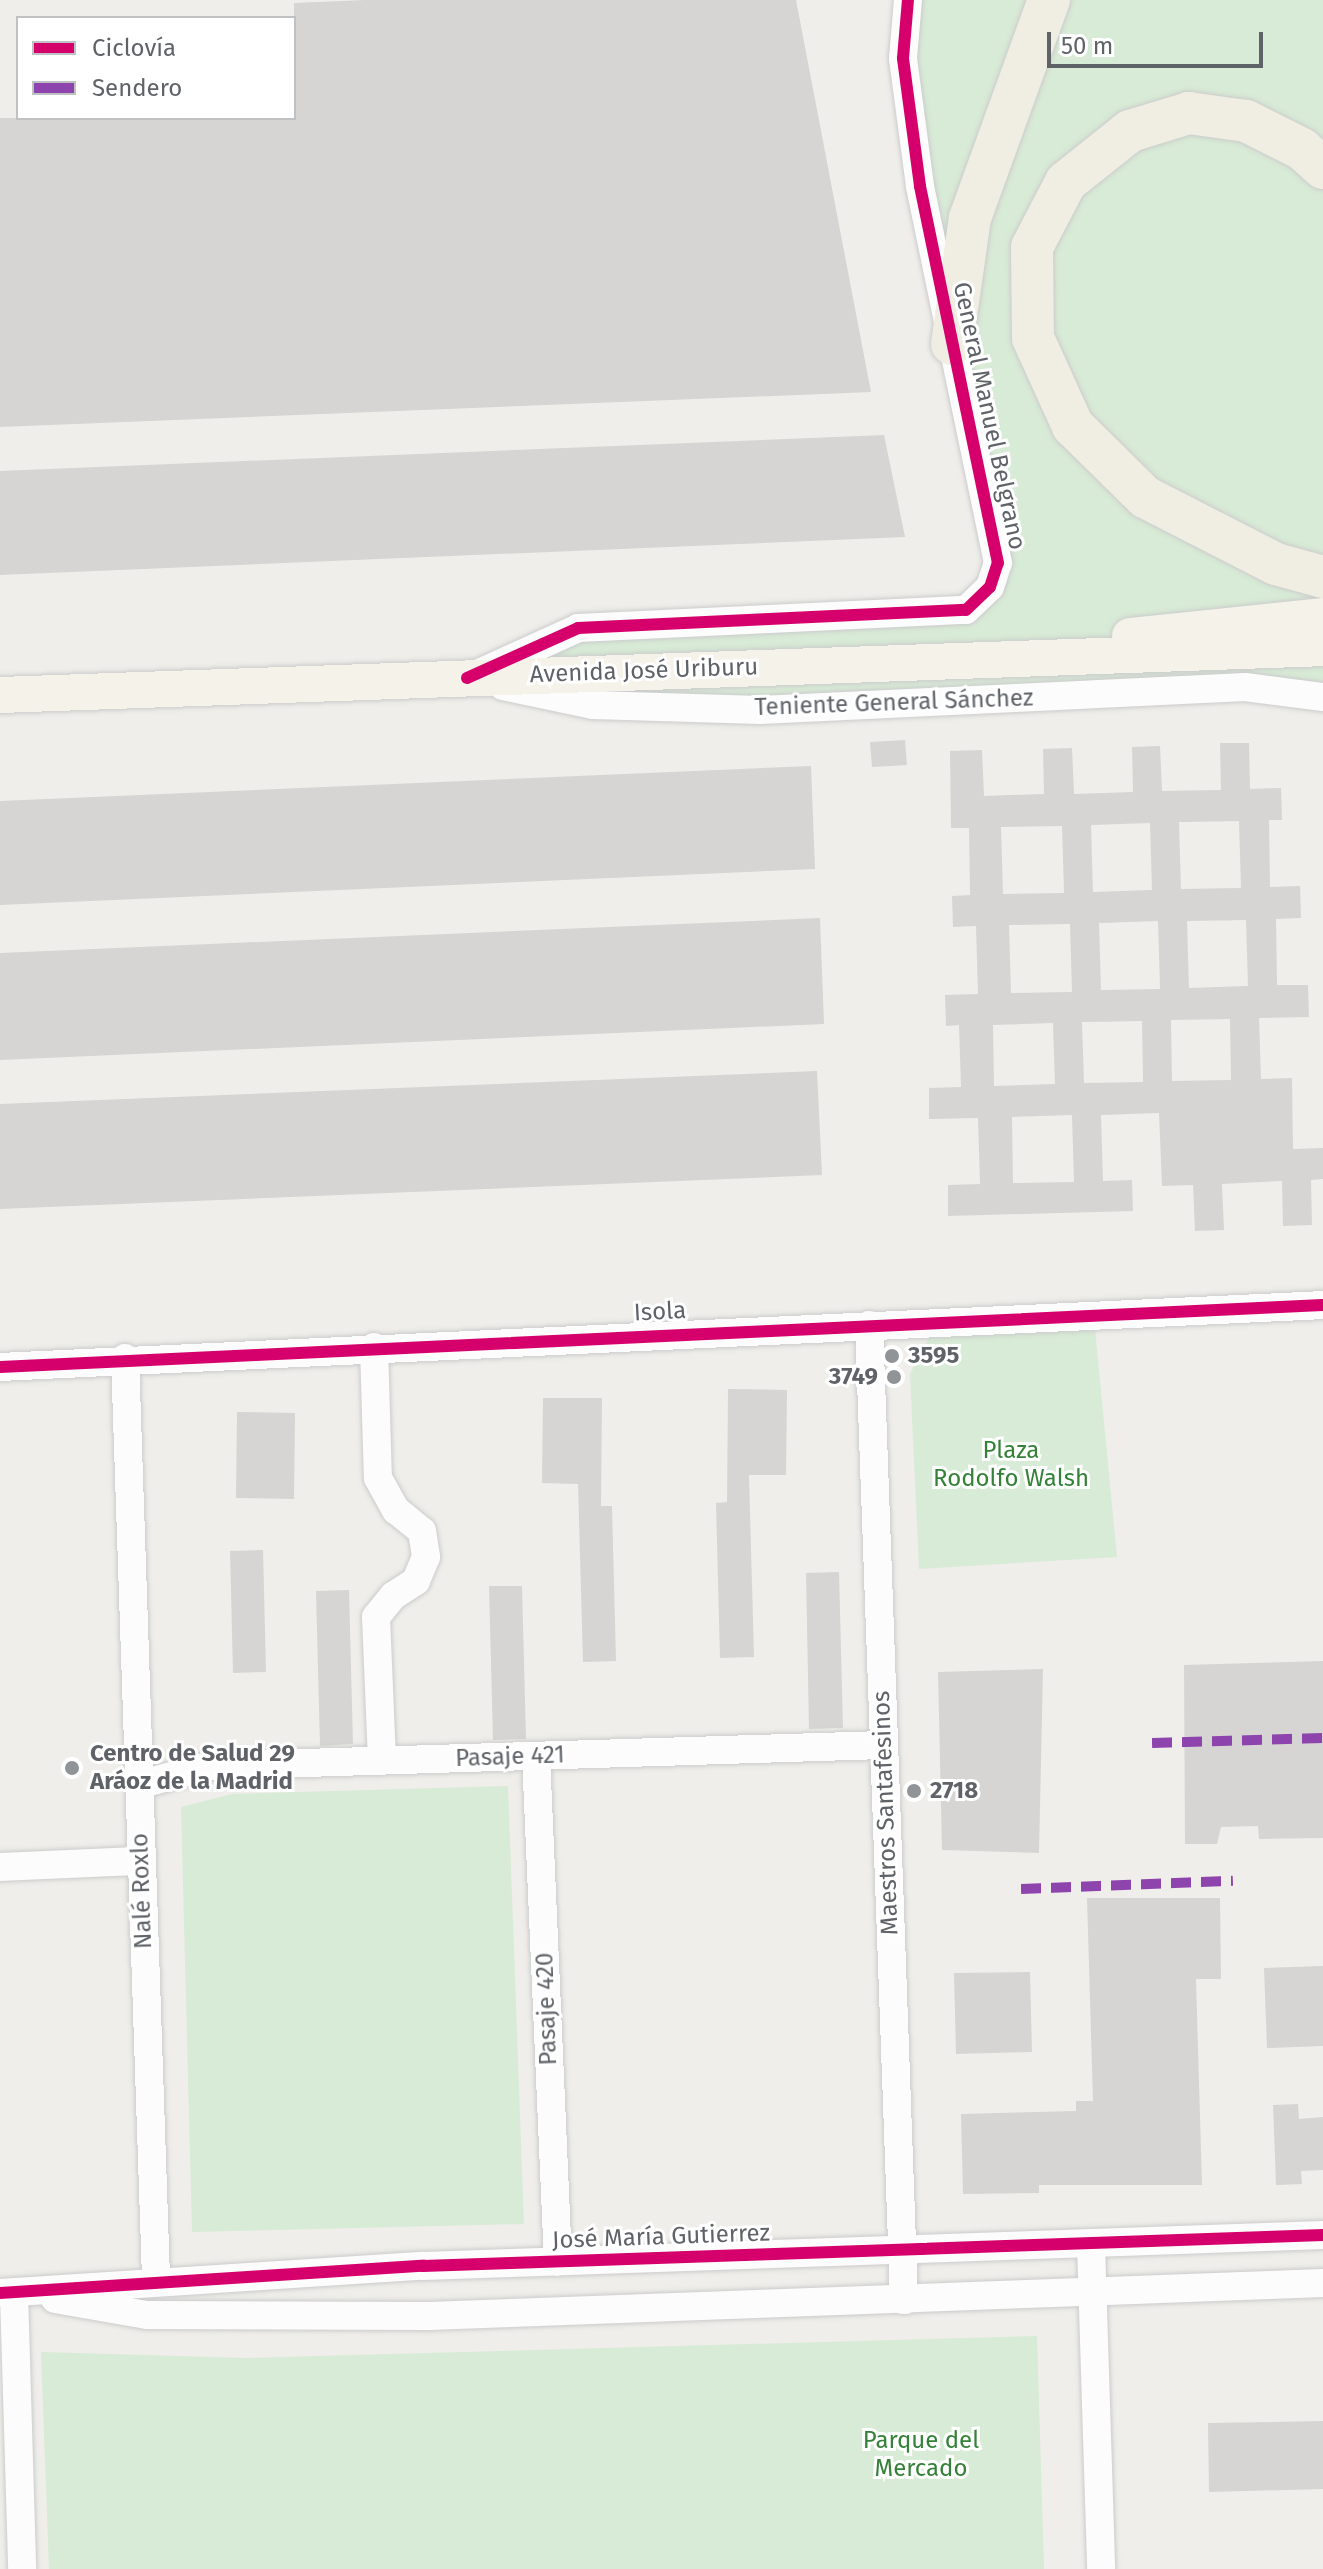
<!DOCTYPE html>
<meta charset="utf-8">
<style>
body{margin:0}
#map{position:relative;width:1323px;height:2569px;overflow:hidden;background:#efeeea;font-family:"Fira Sans",sans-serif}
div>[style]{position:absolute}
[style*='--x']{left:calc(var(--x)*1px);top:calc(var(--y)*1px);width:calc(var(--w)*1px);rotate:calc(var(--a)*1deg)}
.green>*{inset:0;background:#d8ebd6}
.building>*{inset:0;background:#d6d5d3}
.roads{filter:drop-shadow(0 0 2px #cbcccc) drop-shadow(0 0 2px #cbcccc)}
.minor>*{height:28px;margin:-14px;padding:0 14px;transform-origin:14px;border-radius:14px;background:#fdfcfc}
.major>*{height:36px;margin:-18px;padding:0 18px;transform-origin:18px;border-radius:18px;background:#f4f2e9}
.highway>*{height:42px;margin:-21px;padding:0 21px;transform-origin:21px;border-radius:21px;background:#f0ede3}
.quiet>*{height:10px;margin-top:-5px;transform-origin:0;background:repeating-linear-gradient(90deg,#8e44ad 0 20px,transparent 0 30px)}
.cycleway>*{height:12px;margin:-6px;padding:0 6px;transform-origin:6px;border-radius:6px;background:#d6006c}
.dots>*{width:22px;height:22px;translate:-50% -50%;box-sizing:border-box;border:4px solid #fff;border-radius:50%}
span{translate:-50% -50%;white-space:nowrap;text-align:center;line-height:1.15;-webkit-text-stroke:6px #fff;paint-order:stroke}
.street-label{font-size:24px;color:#5f6368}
.poi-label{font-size:24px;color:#5f6368;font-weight:700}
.left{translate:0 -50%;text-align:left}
.right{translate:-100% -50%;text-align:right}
.park-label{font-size:24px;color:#348238}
.legend{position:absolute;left:16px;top:16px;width:280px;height:104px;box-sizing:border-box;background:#fff;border:2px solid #bfc1c3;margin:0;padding:10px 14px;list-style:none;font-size:24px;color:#5f6368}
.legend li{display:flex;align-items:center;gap:16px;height:40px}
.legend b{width:40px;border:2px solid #bfc1c3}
.scale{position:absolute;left:1047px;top:32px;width:216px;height:36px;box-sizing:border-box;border:4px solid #5f6368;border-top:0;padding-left:10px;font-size:24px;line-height:28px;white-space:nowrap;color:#5f6368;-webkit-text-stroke:6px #fff;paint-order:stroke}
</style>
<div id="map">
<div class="green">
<div style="clip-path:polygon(908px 0,1323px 0,1323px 697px,760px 710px,467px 678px,578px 628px,966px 610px,990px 587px,920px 186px)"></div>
<div style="clip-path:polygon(1095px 1329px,1117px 1557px,919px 1569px,910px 1374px,930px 1335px)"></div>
<div style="clip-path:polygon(508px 1786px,524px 2224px,192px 2232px,181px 1807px,232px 1794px)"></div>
<div style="clip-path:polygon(1037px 2336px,1044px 2569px,49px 2569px,41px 2352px,246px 2358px)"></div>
</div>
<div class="building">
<div style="clip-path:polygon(365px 0,796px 0,871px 392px,0 427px,0 118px,294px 118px,294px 3px)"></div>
<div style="clip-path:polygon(884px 435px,905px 537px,0 575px,0 471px)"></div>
<div style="clip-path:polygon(905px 740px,907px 765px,872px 767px,870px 742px)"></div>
<div style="clip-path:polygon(evenodd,1220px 743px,1249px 743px,1250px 789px,1281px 788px,1282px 820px,1269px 820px,1270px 887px,1300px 886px,1301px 918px,1276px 919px,1277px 985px,1308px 985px,1309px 1017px,1259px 1018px,1261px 1079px,1292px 1078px,1293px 1149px,1323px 1148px,1323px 1179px,1311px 1180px,1312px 1225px,1283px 1226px,1282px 1181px,1222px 1184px,1224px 1230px,1195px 1231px,1193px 1185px,1162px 1186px,1159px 1113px,1101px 1115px,1103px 1181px,1132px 1180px,1133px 1211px,948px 1216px,948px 1185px,980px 1184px,978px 1118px,929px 1119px,929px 1088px,961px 1087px,959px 1025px,946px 1026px,945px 995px,978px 994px,976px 926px,953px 927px,952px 896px,970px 895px,969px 828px,951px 828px,950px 751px,982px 750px,984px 796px,1044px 794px,1043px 749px,1072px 748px,1074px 794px,1133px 792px,1132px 747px,1160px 746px,1162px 791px,1221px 790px,1220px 743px,1239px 821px,1241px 888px,1181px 889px,1179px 822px,1239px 821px,1220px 743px,1150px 823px,1152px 890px,1093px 892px,1091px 825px,1150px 823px,1220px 743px,1062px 826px,1064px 893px,1003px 894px,1001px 827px,1062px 826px,1220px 743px,1246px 920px,1248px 986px,1189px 988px,1187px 921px,1246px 920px,1220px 743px,1158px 921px,1160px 989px,1101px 990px,1099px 923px,1158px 921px,1220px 743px,1070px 924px,1072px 992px,1011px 993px,1009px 925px,1070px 924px,1220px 743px,1230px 1019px,1231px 1080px,1172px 1081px,1171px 1020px,1230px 1019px,1220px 743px,1142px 1021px,1143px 1082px,1084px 1083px,1082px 1022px,1142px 1021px,1220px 743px,1053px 1023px,1055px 1084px,994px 1086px,993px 1025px,1053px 1023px,1220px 743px,1072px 1115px,1074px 1182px,1013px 1183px,1012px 1117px,1072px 1115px)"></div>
<div style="clip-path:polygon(811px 766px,815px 869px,0 905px,0 801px)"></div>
<div style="clip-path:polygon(820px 918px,824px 1024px,0 1060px,0 953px)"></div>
<div style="clip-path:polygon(817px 1071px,822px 1175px,0 1209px,0 1104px)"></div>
<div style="clip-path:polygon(728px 1389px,787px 1390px,786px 1475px,749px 1475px,754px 1657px,720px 1658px,716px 1503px,727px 1502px)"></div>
<div style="clip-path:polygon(543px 1398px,602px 1398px,601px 1506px,612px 1506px,616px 1661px,583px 1662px,578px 1484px,542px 1483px)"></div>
<div style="clip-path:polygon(237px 1412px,295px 1413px,294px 1499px,236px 1498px)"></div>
<div style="clip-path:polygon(263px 1550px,266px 1672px,233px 1673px,230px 1551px)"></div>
<div style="clip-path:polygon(839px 1572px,843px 1728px,809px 1729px,806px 1573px)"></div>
<div style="clip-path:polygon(489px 1586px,522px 1586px,526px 1739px,493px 1740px)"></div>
<div style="clip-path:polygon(349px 1590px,353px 1744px,320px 1746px,316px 1591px)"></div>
<div style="clip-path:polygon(1323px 1661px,1323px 1838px,1259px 1839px,1258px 1826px,1221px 1827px,1217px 1844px,1185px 1844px,1184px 1665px)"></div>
<div style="clip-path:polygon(1043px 1669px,1039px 1853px,942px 1850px,938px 1672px)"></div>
<div style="clip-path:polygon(1087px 1898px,1220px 1898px,1221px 1979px,1196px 1979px,1202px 2185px,1039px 2185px,1039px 2193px,963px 2194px,961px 2114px,1076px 2111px,1076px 2101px,1093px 2101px)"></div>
<div style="clip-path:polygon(1323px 1966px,1323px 2046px,1267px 2048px,1264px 1968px)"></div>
<div style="clip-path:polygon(1030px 1972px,1032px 2052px,956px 2054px,954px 1973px)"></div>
<div style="clip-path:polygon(1298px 2104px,1299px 2119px,1323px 2117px,1323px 2170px,1301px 2171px,1302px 2184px,1276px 2185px,1273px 2105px)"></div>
<div style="clip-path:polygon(1323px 2421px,1323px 2489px,1209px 2492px,1208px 2423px)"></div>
</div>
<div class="roads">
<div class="minor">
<div style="--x:475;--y:675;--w:113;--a:-24.5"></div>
<div style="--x:578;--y:628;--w:388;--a:-2.7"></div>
<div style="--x:966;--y:610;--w:33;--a:-44"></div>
<div style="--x:990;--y:587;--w:25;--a:-72"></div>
<div style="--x:998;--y:563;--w:385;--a:-101.7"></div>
<div style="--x:920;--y:186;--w:129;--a:-97.6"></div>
<div style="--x:903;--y:58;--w:58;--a:-85.1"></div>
<div style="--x:503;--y:686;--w:92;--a:11.9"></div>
<div style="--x:593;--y:705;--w:167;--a:1.7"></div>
<div style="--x:760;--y:710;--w:486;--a:-2.7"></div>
<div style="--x:1245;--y:687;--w:79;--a:7.3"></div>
<div style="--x:869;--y:1325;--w:976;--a:87.94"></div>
<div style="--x:374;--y:1347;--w:131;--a:88.3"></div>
<div style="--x:378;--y:1478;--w:37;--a:61"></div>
<div style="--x:396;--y:1510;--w:33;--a:39"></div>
<div style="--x:422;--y:1531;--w:26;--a:81"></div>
<div style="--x:426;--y:1557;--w:26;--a:113"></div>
<div style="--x:416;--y:1581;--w:27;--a:147"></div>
<div style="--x:393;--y:1596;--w:27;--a:129"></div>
<div style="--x:376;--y:1617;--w:144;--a:87.6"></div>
<div style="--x:125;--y:1358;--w:923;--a:88.07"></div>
<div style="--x:0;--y:1367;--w:1324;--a:-2.68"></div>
<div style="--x:536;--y:1756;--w:506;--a:87.51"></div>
<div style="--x:138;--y:1785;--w:73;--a:-15.2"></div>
<div style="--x:208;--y:1766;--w:676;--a:-1.78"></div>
<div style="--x:0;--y:1867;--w:140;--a:-2.5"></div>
<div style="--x:1091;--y:2245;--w:324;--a:88.2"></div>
<div style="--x:0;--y:2293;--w:424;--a:-3.7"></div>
<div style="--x:423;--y:2266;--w:901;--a:-1.97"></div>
<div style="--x:14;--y:2293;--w:276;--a:88.3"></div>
<div style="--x:55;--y:2299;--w:93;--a:9.9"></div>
<div style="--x:147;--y:2315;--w:282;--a:0.2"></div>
<div style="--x:429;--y:2316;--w:895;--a:-2.11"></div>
</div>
<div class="major">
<div style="--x:1130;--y:636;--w:194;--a:-5.9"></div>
<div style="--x:0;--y:695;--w:1324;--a:-2.03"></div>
</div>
<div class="highway">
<div style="--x:1323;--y:168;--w:28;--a:-138"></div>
<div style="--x:1302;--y:149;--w:63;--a:-153.4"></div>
<div style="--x:1246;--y:121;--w:58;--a:-172"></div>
<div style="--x:1189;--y:113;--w:62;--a:163"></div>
<div style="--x:1130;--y:131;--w:82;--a:141.4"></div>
<div style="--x:1066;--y:182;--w:73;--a:117.6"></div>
<div style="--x:1032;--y:247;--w:91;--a:89.4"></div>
<div style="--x:1033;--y:338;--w:97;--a:65.6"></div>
<div style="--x:1073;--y:426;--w:101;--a:44.6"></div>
<div style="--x:1145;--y:497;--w:147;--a:27.1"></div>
<div style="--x:1276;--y:564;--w:49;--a:15.5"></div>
<div style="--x:952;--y:344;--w:127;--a:-81.9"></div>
<div style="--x:970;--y:218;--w:232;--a:-70.1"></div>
</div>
</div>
<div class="quiet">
<div style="--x:1152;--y:1743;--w:171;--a:-1.7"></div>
<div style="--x:1021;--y:1889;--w:212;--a:-2.2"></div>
</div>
<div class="cycleway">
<div style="--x:467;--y:678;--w:122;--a:-24.2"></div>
<div style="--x:578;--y:628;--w:388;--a:-2.7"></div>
<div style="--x:966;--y:610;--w:33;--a:-44"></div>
<div style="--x:990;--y:587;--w:25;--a:-72"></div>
<div style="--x:998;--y:563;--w:385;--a:-101.7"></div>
<div style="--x:920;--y:186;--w:129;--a:-97.6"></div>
<div style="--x:903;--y:58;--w:58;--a:-85.1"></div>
<div style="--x:0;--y:1367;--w:1324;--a:-2.68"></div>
<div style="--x:0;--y:2293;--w:424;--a:-3.7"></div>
<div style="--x:423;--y:2266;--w:901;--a:-1.97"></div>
</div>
<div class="dots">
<div style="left:892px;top:1356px;background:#919496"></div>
<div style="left:894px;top:1377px;background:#919496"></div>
<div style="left:72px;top:1768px;background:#919496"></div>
<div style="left:914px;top:1791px;background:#919496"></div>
</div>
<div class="street-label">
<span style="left:989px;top:416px;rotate:78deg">General Manuel Belgrano</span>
<span style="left:644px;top:671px;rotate:-2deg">Avenida José Uriburu</span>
<span style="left:894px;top:703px;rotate:-2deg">Teniente General Sánchez</span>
<span style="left:660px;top:1312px;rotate:-3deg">Isola</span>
<span style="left:510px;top:1757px;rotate:-2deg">Pasaje 421</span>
<span style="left:886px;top:1813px;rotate:-92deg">Maestros Santafesinos</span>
<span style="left:142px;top:1891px;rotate:-92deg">Nalé Roxlo</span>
<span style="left:547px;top:2009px;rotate:-92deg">Pasaje 420</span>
<span style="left:661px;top:2237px;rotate:-2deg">José María Gutierrez</span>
</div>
<div class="poi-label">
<span class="left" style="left:908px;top:1356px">3595</span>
<span class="right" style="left:878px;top:1377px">3749</span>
<span class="left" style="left:90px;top:1768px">Centro de Salud 29<br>Aráoz de la Madrid</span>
<span class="left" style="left:930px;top:1791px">2718</span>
</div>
<div class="park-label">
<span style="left:1011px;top:1465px">Plaza<br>Rodolfo Walsh</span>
<span style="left:921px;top:2455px">Parque del<br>Mercado</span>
</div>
<ul class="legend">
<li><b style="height:10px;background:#d6006c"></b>Ciclovía</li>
<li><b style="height:10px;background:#8e44ad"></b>Sendero</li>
</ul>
<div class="scale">50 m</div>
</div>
